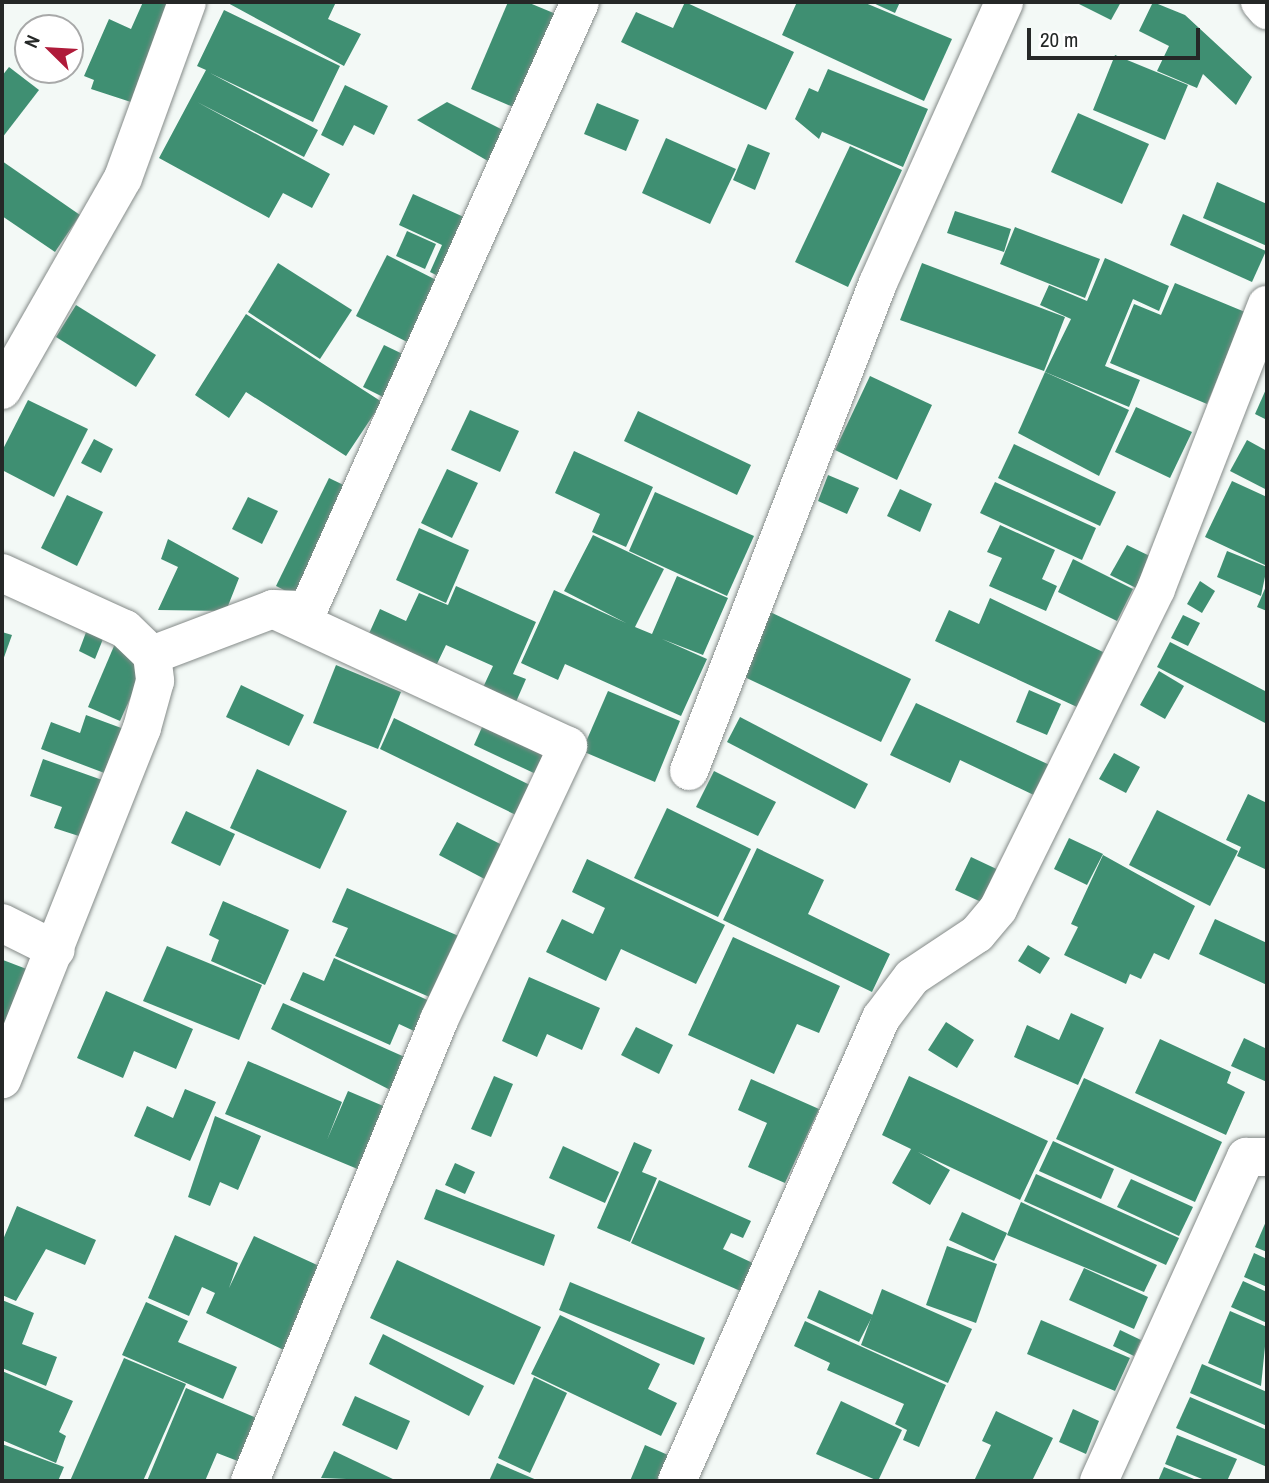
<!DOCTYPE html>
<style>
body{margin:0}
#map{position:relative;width:1269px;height:1483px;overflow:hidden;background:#f3f9f6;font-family:"Archivo Narrow",sans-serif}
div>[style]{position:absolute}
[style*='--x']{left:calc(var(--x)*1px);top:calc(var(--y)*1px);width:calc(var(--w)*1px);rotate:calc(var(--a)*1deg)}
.building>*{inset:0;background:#3f8f72}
.roads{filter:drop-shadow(0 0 2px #858b89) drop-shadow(0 0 2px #858b89)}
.street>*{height:38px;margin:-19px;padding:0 19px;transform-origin:19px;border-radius:19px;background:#fff}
span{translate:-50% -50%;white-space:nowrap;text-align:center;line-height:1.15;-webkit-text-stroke:6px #fff;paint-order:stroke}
.frame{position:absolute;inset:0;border:4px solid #252827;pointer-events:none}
.north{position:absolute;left:14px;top:14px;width:70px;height:70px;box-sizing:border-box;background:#fff;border:2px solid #a8a9a9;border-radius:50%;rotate:294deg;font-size:19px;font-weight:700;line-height:28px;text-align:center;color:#252827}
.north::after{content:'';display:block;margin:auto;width:24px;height:32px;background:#af1b3a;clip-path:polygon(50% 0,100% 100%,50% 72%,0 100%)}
.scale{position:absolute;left:1027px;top:28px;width:173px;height:32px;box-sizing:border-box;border:4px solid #252827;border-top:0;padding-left:9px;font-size:21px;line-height:24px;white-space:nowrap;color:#252827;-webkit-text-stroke:5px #fff;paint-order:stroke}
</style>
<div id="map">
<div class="building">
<div style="clip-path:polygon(143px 2px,181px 2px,137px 104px,91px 89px,94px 80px,84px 76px,109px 19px,131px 29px)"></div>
<div style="clip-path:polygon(226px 2px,336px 2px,328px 19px,361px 34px,344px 66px)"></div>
<div style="clip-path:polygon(508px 2px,527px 2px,568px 19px,527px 113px,471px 89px)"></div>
<div style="clip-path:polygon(685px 2px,794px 52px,766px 110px,621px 42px,636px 12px,673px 28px)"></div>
<div style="clip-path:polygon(797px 2px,863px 2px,952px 39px,924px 101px,782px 35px)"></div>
<div style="clip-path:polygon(871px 2px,900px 2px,895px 13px)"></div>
<div style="clip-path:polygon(1075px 2px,1121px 2px,1111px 20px)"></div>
<div style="clip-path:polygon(1153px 2px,1185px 15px,1252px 77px,1236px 105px,1203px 74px,1197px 88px,1157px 71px,1169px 46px,1139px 31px)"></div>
<div style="clip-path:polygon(224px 10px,340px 66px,313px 122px,210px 73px,318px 130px,304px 157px,197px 102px,330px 174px,312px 208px,283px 193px,269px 218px,159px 158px,206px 70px,197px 66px)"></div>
<div style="clip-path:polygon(1115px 55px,1188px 85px,1165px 140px,1093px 110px)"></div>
<div style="clip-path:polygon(9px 67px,39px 90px,2px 138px,2px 76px)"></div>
<div style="clip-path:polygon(828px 69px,928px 109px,903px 167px,822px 132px,819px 139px,795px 119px,809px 88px,818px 92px)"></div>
<div style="clip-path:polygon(345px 85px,388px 106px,374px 135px,354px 125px,343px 146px,321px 135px)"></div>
<div style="clip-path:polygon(447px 102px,515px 136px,500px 168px,417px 120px)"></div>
<div style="clip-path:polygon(597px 103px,639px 120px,626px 151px,584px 134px)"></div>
<div style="clip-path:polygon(1078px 113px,1149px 144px,1122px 204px,1051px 172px)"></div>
<div style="clip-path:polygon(666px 138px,736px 169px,710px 224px,642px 193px)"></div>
<div style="clip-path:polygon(748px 144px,770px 153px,755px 190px,733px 180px)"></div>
<div style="clip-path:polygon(850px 146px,902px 170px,848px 287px,795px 262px)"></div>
<div style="clip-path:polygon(2px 161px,80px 215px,55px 252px,2px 216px)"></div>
<div style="clip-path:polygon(1217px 182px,1267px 204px,1267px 246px,1203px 218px)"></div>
<div style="clip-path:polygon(413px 194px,477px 223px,450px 282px,430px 272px,442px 245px,399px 225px)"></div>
<div style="clip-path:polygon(955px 211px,1011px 229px,1004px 252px,947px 233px)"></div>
<div style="clip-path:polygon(1183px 214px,1266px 251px,1252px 282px,1170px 245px)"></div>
<div style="clip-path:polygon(1015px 227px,1100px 259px,1085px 298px,1000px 264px)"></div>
<div style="clip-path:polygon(407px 231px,436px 244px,425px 269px,396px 256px)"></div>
<div style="clip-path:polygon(387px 255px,448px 286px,417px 347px,356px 316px)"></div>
<div style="clip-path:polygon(1105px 258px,1169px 286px,1159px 311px,1133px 299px,1105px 366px,1140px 380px,1129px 407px,1045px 372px,1071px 319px,1040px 305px,1049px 285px,1087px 301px)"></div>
<div style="clip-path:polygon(278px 263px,352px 310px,320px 359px,248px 312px)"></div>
<div style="clip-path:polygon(922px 263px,1065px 317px,1044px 371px,900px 320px)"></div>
<div style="clip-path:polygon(1175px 283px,1245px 312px,1207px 404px,1110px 363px,1134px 304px,1161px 315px)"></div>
<div style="clip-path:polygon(76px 305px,156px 355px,136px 387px,56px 337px)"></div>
<div style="clip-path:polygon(246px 314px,382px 402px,346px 456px,246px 392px,229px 418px,195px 395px)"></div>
<div style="clip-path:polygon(384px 345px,413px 359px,393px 402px,363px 387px)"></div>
<div style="clip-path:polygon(1045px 372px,1129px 410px,1099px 476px,1018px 433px)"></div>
<div style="clip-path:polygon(870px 376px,932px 405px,897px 480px,835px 450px)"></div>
<div style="clip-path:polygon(1267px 387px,1267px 420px,1255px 414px)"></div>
<div style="clip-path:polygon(28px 400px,88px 429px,54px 497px,2px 470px,2px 451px)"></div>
<div style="clip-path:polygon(1136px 407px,1192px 432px,1170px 478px,1115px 452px)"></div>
<div style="clip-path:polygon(470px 410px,519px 431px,500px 472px,451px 450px)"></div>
<div style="clip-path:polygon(638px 411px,751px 465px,737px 495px,624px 441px)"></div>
<div style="clip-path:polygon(94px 439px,113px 449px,101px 473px,81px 463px)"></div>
<div style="clip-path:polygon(1247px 440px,1267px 451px,1267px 490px,1230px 471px)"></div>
<div style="clip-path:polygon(1014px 444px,1116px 492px,1100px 526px,998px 478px)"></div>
<div style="clip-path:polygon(574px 451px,653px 487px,626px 547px,592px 532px,600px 514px,555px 493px)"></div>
<div style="clip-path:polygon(447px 469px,478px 483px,452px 538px,421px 523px)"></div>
<div style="clip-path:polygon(828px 475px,859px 488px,847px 514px,818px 501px)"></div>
<div style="clip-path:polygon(329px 478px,356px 491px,302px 599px,276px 586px)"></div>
<div style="clip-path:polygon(1232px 481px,1267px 497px,1267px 566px,1205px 537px)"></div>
<div style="clip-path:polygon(995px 482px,1096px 528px,1082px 560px,980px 513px)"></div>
<div style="clip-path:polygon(900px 489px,932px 504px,920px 532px,887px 516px)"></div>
<div style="clip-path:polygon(655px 492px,754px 536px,727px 596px,629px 551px)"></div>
<div style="clip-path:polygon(67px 495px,103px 512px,77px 566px,41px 548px)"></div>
<div style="clip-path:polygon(248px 497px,278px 511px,262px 544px,232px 529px)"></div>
<div style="clip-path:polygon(1000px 525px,1055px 550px,1042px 579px,1057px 586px,1046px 611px,989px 586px,1002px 558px,987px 552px)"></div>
<div style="clip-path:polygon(419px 528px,469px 550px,446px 603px,396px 580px)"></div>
<div style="clip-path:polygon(593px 535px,664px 569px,635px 627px,652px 634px,677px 576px,728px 598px,703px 655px,662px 639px,707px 659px,681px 716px,565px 664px,558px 680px,521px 663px,554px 590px,626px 623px,564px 591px)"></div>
<div style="clip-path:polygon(168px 539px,239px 578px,226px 611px,158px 610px,178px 567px,161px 559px)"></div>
<div style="clip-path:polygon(1127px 545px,1158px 560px,1142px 591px,1110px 575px)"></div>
<div style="clip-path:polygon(1227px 551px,1267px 567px,1261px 596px,1217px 577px)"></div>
<div style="clip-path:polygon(1073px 559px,1133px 589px,1117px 621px,1058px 592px)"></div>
<div style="clip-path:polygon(1200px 581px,1215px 591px,1202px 613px,1187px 604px)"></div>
<div style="clip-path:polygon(1267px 584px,1267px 611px,1257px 607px)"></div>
<div style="clip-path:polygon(456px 586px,536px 622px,513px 674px,526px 679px,512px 711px,479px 696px,493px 666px,446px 645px,435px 668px,367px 638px,380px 609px,406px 621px,419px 593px,448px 605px)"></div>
<div style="clip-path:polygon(990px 598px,1103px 652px,1077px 707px,935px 641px,949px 610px,979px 624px)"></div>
<div style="clip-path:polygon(766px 610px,911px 679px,881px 742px,736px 673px)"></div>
<div style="clip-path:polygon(1183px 615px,1200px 623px,1188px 646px,1171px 638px)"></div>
<div style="clip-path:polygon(88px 627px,105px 634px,95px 659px,79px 651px)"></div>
<div style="clip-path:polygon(2px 632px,12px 635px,2px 663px)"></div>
<div style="clip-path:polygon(117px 639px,150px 654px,120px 721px,88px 707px)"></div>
<div style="clip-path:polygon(1170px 642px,1267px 692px,1267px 724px,1157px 667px)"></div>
<div style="clip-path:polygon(336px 665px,401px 692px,378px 749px,313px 723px)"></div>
<div style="clip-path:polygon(1159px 671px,1184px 686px,1165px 719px,1140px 705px)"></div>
<div style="clip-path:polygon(241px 685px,304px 715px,289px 746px,226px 717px)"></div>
<div style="clip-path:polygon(1029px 690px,1061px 704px,1047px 735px,1016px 722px)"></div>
<div style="clip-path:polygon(608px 691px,680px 721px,655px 782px,582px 751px)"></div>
<div style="clip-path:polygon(916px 703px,1054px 767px,1040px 798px,960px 760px,950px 783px,890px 755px)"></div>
<div style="clip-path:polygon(488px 714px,552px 743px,538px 775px,474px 745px)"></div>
<div style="clip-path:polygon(86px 715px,124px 729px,107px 774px,41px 749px,51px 722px,80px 733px)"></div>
<div style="clip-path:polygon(740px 717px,868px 784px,855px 809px,727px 742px)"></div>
<div style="clip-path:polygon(394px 718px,532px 786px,518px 816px,380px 749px)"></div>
<div style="clip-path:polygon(1114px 753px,1140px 767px,1126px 793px,1099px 779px)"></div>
<div style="clip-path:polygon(43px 759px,105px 781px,85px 838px,54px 828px,62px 807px,30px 796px)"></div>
<div style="clip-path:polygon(257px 769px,347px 811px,320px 869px,230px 828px)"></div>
<div style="clip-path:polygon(714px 771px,776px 802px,758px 836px,696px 807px)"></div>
<div style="clip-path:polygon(1248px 794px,1267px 803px,1267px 870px,1237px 856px,1241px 847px,1226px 840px)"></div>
<div style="clip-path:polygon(667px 808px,751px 849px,718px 917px,634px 878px)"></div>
<div style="clip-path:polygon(1157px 810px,1238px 851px,1210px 906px,1129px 865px)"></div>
<div style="clip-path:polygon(186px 811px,235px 834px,220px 866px,171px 843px)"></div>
<div style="clip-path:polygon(457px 822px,512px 850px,494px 884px,439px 855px)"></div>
<div style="clip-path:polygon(1069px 838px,1103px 854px,1087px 885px,1054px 869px)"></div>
<div style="clip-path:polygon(757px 848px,824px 880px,808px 914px,890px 954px,872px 992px,723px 920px)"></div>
<div style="clip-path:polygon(1103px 855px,1195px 906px,1169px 960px,1154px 953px,1141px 979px,1130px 974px,1126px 984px,1064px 955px,1078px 927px,1071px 924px)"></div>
<div style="clip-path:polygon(971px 857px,1005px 873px,990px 906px,955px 890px)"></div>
<div style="clip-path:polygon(587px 859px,725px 925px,696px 984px,621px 949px,606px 981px,546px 952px,562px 919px,593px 934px,605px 908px,572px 892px)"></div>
<div style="clip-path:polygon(347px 888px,468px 940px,441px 1002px,335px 956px,348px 928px,332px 922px)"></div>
<div style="clip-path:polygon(223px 901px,289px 930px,265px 985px,211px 961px,219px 940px,209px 935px)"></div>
<div style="clip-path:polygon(1215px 919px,1267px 943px,1267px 985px,1199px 954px)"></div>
<div style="clip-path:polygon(733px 937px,840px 986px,819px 1033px,797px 1024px,774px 1074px,688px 1035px)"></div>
<div style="clip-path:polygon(1028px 945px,1050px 958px,1040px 974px,1018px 961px)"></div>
<div style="clip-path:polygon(167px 946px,262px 985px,239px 1040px,143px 1001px)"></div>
<div style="clip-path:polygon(334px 958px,443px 1007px,429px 1038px,399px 1024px,390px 1045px,290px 1000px,303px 972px,324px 981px)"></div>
<div style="clip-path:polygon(3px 960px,37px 973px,2px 1062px,2px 962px)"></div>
<div style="clip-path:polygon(529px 977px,600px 1008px,582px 1050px,547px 1034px,537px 1057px,502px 1041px)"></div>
<div style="clip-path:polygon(106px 991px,193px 1029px,176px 1069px,134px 1051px,123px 1078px,77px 1058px)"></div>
<div style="clip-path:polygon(283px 1003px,416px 1062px,402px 1096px,271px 1029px)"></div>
<div style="clip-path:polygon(1071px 1013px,1104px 1028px,1078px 1085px,1014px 1057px,1027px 1025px,1059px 1040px)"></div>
<div style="clip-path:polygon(946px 1022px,974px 1040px,957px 1068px,928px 1050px)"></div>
<div style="clip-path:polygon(636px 1027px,673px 1045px,659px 1074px,621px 1055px)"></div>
<div style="clip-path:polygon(1244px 1038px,1267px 1049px,1267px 1082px,1231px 1066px)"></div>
<div style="clip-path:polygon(1160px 1039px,1231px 1072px,1227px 1083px,1245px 1092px,1226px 1135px,1135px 1093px)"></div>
<div style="clip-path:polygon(248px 1061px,342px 1102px,327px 1140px,348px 1091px,388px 1108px,360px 1170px,225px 1114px)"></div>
<div style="clip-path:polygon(494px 1076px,513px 1084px,491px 1137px,471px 1129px)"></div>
<div style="clip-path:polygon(909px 1076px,1048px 1141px,1020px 1200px,918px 1152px,950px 1170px,930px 1205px,892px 1183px,911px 1149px,882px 1135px)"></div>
<div style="clip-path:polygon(1084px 1078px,1222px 1142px,1195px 1202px,1056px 1139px)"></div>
<div style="clip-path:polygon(751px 1079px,819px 1109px,785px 1183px,748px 1167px,767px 1123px,738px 1110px)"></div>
<div style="clip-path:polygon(185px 1089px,216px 1102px,190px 1161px,134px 1136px,147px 1106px,173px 1118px)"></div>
<div style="clip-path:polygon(215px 1116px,261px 1136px,238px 1190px,220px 1182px,210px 1206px,188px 1197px)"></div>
<div style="clip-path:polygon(1053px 1141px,1114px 1169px,1101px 1199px,1039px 1171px)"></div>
<div style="clip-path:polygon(634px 1142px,652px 1150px,642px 1172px,657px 1178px,630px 1242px,597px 1228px)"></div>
<div style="clip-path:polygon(563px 1146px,619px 1172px,605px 1203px,549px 1178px)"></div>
<div style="clip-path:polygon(455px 1163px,475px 1172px,465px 1194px,445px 1185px)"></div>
<div style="clip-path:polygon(1036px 1174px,1179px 1238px,1166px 1265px,1024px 1201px)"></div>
<div style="clip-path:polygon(1131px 1179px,1193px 1207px,1179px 1236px,1117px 1207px)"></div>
<div style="clip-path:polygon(659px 1180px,751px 1221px,743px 1238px,731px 1233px,723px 1249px,757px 1265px,745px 1293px,631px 1243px)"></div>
<div style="clip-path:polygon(436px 1189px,555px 1235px,544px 1266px,424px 1219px)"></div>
<div style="clip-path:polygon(1021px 1202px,1157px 1265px,1144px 1292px,1007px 1235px)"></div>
<div style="clip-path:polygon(17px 1206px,96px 1240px,85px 1265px,46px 1249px,16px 1301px,2px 1295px,2px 1242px)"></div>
<div style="clip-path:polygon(962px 1212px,1007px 1233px,994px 1261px,949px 1240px)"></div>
<div style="clip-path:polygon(1267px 1219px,1267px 1252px,1255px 1247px)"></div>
<div style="clip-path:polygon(175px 1235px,238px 1263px,229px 1288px,254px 1236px,328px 1270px,290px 1353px,206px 1313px,215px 1293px,202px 1287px,189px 1316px,148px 1298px)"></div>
<div style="clip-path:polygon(947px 1246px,997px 1264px,976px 1323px,926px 1305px)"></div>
<div style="clip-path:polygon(1254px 1253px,1267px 1259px,1267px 1287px,1244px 1277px)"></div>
<div style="clip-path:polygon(397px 1260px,541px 1327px,514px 1385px,370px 1318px)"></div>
<div style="clip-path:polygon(1084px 1268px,1148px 1297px,1134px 1329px,1069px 1300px)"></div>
<div style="clip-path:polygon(1243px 1281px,1267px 1292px,1267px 1323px,1231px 1307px)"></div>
<div style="clip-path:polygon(570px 1282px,705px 1338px,694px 1365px,559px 1310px)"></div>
<div style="clip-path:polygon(882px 1289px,972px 1329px,948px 1383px,861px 1345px)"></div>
<div style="clip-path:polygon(819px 1290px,873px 1315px,859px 1342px,807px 1318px)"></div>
<div style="clip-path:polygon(2px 1300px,34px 1313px,22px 1344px,57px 1357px,46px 1386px,2px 1368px)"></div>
<div style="clip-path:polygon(146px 1302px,188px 1321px,178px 1342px,237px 1367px,223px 1399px,122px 1355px)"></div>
<div style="clip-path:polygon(1230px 1311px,1267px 1327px,1261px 1386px,1208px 1363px)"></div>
<div style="clip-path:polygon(560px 1315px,660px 1364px,648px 1389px,677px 1403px,661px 1436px,531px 1374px)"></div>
<div style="clip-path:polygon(1041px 1320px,1130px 1358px,1115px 1391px,1027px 1354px)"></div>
<div style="clip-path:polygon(805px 1321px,946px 1385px,919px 1447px,903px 1440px,907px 1430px,895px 1424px,904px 1404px,827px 1370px,830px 1363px,794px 1346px)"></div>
<div style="clip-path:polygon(1120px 1330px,1141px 1340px,1134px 1356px,1113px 1346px)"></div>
<div style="clip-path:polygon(383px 1334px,484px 1386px,469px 1416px,369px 1364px)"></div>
<div style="clip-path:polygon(124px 1358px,186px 1384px,143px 1481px,70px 1481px)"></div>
<div style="clip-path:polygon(1202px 1364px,1267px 1392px,1267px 1426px,1190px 1393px)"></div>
<div style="clip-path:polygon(2px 1371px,73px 1401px,59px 1432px,66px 1436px,56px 1463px,2px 1440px)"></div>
<div style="clip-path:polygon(534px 1377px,567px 1393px,530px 1473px,498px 1458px)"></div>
<div style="clip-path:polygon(186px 1388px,266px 1422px,248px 1465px,217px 1453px,205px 1481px,147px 1481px)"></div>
<div style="clip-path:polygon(355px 1396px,410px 1421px,397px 1450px,342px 1425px)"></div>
<div style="clip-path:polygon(1190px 1397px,1267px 1430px,1267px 1467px,1176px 1428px)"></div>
<div style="clip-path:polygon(841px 1401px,902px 1430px,878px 1481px,816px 1454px)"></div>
<div style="clip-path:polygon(1073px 1409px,1099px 1421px,1086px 1454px,1059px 1442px)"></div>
<div style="clip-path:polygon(996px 1411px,1053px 1438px,1032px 1481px,974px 1481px,991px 1445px,982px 1441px)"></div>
<div style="clip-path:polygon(1177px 1435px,1237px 1459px,1227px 1481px,1207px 1481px,1165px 1464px)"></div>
<div style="clip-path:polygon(2px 1444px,64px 1467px,58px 1481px,2px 1481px)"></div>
<div style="clip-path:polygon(645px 1445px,675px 1458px,665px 1481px,630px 1481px)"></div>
<div style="clip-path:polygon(334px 1451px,397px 1481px,321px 1478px)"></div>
<div style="clip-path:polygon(497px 1463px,539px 1481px,489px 1481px)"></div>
<div style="clip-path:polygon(1164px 1467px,1199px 1481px,1158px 1481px)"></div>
</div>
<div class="roads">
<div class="street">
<div style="--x:1260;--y:2;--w:11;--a:49"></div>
<div style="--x:2;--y:390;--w:244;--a:-60.3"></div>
<div style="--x:123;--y:178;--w:187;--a:-70"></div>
<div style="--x:2;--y:573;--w:135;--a:24.5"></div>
<div style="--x:125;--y:629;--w:37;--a:44"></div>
<div style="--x:152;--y:655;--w:26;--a:83"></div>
<div style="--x:155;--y:681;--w:49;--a:105.5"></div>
<div style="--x:142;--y:728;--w:378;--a:111.7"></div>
<div style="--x:152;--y:655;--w:129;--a:-20.8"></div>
<div style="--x:273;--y:609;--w:35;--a:2"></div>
<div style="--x:308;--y:610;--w:666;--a:-65.9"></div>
<div style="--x:689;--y:771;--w:523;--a:-68.83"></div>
<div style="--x:878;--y:283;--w:308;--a:-65.8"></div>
<div style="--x:2;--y:923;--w:60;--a:26.6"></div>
<div style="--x:250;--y:1481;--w:498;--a:-67.7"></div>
<div style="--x:439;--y:1020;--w:303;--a:-64.8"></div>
<div style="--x:568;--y:746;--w:325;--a:-155.1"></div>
<div style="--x:677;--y:1481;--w:506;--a:-66.22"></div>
<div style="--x:881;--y:1018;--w:51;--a:-52.9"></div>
<div style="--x:912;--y:977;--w:78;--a:-33.5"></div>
<div style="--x:977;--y:934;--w:33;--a:-50"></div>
<div style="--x:998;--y:909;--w:357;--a:-63.7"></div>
<div style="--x:1156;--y:589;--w:305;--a:-68.7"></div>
<div style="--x:1099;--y:1481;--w:356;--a:-65.6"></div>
<div style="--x:1246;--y:1157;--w:21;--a:0"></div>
</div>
</div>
<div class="frame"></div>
<div class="north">N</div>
<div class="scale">20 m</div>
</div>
